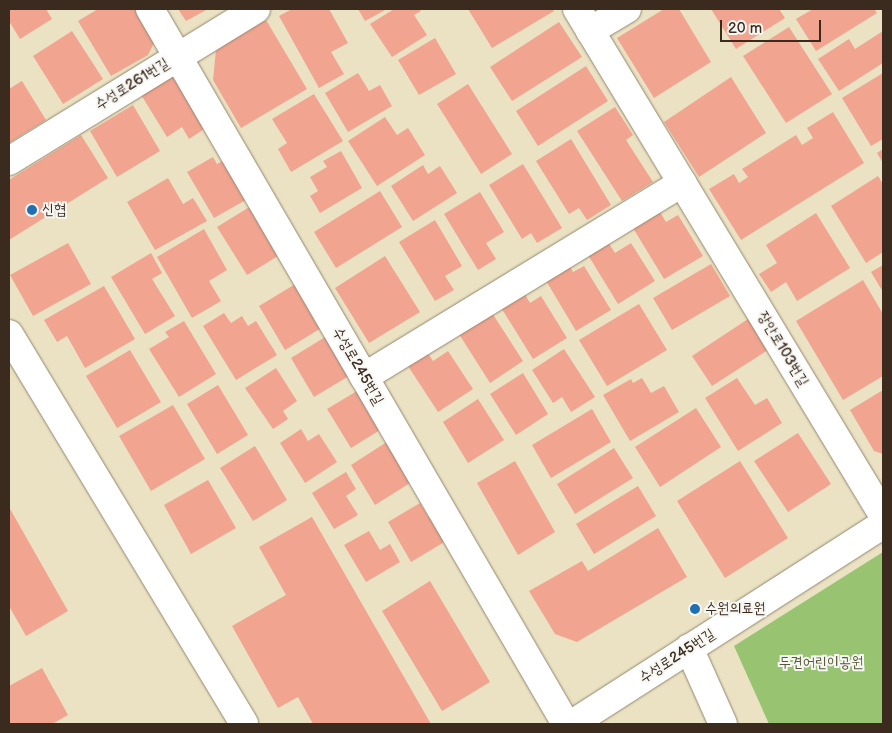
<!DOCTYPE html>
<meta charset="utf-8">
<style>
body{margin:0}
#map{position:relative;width:892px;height:733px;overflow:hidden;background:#ebe2c3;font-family:"Balsamiq Sans","Poor Story",sans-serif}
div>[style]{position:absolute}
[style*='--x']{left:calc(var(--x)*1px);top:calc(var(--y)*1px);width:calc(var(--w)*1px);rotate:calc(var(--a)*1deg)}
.green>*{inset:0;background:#98c471}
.building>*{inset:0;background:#f1a490}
.roads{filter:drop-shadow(0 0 1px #938670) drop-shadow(0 0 1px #938670)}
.minor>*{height:28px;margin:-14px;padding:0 14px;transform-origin:14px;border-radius:14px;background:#fff}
.dots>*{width:14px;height:14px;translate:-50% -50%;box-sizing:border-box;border:2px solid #f6f6f2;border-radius:50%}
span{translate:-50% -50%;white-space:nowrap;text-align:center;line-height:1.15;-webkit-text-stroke:4px #f6f6f2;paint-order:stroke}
.street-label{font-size:15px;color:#3b2a1e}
.poi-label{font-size:15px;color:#3b2a1e}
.left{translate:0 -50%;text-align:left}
.park-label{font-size:15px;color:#575837}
.frame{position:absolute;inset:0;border:10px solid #3b2a1e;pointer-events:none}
.scale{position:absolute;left:720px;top:20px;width:101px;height:22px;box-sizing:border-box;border:2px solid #3b2a1e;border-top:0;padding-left:6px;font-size:15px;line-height:18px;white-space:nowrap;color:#3b2a1e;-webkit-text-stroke:4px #f6f6f2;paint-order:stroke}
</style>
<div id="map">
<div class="green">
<div style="clip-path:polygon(883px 552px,883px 724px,769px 724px,734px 646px)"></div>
</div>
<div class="building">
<div style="clip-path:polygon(9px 9px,46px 9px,52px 19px,20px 39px,9px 21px)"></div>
<div style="clip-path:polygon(98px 9px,140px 9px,157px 37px,148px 55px,111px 76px,78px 21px)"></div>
<div style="clip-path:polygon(178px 9px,208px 9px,186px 21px)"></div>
<div style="clip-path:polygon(292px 9px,329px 9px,348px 43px,331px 52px,344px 74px,319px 88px,279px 16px)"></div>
<div style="clip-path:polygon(358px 9px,387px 9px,365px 21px)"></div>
<div style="clip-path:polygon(394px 9px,419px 9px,421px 11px,414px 15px,427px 35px,392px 57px,370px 24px)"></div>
<div style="clip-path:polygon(468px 9px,553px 9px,554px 11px,492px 48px)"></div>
<div style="clip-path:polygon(664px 9px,679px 9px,711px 62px,654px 98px,617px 38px)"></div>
<div style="clip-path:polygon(711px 9px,779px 9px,785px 18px,736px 49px)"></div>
<div style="clip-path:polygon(813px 9px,874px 9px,877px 13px,816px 51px,796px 19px)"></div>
<div style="clip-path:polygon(266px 20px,307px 89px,241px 128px,213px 80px,216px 50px)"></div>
<div style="clip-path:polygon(559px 22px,582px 57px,512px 101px,490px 67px)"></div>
<div style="clip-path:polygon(789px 27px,832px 94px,786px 123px,743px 56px)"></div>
<div style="clip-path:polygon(72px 31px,103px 79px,63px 104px,33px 56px)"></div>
<div style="clip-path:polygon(883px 31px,883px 63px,839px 91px,818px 59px,849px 39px,855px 49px)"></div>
<div style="clip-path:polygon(435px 38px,456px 74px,419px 95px,398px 60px)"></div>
<div style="clip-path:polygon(586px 66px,608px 101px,538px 146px,516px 111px)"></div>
<div style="clip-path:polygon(358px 73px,369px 91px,380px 85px,392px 106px,348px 132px,325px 93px)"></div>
<div style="clip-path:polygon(883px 73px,883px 139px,871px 146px,842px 98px)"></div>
<div style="clip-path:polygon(172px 74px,212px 124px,189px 139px,182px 127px,167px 137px,140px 93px)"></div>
<div style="clip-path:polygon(731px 77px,766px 133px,699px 177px,664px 122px)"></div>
<div style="clip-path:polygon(22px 81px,46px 120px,9px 143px,9px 89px)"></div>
<div style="clip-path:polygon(468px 84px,512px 154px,481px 174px,437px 104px)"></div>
<div style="clip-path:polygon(314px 94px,343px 141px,291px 172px,278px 149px,287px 143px,272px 119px)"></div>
<div style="clip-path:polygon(133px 105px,160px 151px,117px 177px,90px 131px)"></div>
<div style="clip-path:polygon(615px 107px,633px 135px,626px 140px,653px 182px,622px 201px,577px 131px)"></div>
<div style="clip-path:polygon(833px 112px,864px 163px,741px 240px,709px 189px,734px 174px,739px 183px,748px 177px,742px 169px,796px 135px,802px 145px,813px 138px,807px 128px)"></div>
<div style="clip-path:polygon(385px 117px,397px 135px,408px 128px,425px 155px,377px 186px,348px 141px)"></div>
<div style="clip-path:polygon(81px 135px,108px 178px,9px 240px,9px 180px)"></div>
<div style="clip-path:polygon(571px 139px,611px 205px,587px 220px,579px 208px,569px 214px,536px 161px)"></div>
<div style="clip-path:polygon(883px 149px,883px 163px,877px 153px)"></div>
<div style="clip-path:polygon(341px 151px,362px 188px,320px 213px,310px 196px,318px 191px,310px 177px,327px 167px,323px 161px)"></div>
<div style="clip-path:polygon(213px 157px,217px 164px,228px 158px,251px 197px,214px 218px,187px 172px)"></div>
<div style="clip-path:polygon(523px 164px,562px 228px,537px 243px,531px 233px,522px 239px,489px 185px)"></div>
<div style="clip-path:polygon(423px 165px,428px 174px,440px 166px,457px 193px,413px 221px,391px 186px)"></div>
<div style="clip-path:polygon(878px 176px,883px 184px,883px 252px,866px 263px,831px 206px)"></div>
<div style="clip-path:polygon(168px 178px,183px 204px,193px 198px,207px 221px,155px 250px,127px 202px)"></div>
<div style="clip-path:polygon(380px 191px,402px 227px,336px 268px,314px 232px)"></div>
<div style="clip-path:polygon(480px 192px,504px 232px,486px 243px,496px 259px,478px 270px,444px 214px)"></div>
<div style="clip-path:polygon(256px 203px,286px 251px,247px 275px,217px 227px)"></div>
<div style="clip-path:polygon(660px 212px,666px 222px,678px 215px,703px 256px,664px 279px,633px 228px)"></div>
<div style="clip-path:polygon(816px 213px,850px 268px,797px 301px,786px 282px,771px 292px,759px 274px,777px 263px,766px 245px)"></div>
<div style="clip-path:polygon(435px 220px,462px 266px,445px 276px,454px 290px,435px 301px,399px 242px)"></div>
<div style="clip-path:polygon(204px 229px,227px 270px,209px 281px,221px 301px,192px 318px,157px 257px)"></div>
<div style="clip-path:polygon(608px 242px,615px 253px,631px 243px,655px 281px,618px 304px,588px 255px)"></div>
<div style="clip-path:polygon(68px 243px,91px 284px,33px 316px,10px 275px)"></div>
<div style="clip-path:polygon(151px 253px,162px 273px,152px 279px,175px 316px,145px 334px,111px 277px)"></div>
<div style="clip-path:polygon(385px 256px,420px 312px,369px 343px,335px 288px)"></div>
<div style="clip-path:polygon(711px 264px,730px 296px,672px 330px,653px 298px)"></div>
<div style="clip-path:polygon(569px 265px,573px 272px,584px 266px,611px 310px,576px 331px,545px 279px)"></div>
<div style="clip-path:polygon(883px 265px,883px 292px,871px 272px)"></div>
<div style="clip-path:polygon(302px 280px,328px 324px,285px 350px,259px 306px)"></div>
<div style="clip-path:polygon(863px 280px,883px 314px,883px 376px,843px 400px,796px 321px)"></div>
<div style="clip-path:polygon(104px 286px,135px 339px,85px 368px,67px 336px,57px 342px,44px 320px)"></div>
<div style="clip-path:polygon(523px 291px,530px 303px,541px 296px,567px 338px,533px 359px,500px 306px)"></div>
<div style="clip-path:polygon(639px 304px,667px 350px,607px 386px,579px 340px)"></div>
<div style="clip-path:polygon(224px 313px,231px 323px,242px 316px,248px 326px,256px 321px,277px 355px,236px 380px,203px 326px)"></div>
<div style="clip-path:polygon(492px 313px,523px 361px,490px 383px,459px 334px)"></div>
<div style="clip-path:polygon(748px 319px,768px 350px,712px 386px,692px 356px)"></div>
<div style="clip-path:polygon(184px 321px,216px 374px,179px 397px,149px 349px,169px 337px,165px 332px)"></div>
<div style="clip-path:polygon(330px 334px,354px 373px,314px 397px,291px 358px)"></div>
<div style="clip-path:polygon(564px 349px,595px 397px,571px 412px,562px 397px,553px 403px,532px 370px)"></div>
<div style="clip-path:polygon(130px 350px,161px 402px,117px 428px,86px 376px)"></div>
<div style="clip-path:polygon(426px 350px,433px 361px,448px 351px,473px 389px,438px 412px,406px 363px)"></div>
<div style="clip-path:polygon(276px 368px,297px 401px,283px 411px,288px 419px,273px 429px,245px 388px)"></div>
<div style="clip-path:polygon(523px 373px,548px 414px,516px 435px,490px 394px)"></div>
<div style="clip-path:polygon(642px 378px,651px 393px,664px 386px,679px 412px,630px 441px,603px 395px,631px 379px,633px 383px)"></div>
<div style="clip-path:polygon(737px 378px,755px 405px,767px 398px,782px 423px,738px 451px,705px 398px)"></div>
<div style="clip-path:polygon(218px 385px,248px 435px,217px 454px,187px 404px)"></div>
<div style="clip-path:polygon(362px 388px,385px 427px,351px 448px,327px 409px)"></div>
<div style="clip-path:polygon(883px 390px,883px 454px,874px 451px,850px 410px)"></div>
<div style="clip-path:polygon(478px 399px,504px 440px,468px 463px,443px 422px)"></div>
<div style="clip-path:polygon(173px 405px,205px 459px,151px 491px,119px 436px)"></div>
<div style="clip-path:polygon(696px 408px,721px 447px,660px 487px,635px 447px)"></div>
<div style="clip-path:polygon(592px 409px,611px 442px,551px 478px,532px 445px)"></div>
<div style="clip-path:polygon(301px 429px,308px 441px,319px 434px,337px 462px,305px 483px,280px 443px)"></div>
<div style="clip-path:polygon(798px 433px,831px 484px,788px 512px,754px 461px)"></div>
<div style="clip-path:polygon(393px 438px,418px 478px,375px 505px,351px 465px)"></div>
<div style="clip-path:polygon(255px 446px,287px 500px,253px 521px,220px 468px)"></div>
<div style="clip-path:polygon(614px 448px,633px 478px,575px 514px,557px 484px)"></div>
<div style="clip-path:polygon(515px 461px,555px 532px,518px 555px,477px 483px)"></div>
<div style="clip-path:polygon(740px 461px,788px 538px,725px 578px,677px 501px)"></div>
<div style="clip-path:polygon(346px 472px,356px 489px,346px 496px,358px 515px,334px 529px,312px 493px)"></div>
<div style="clip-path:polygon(208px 480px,236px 528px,191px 554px,164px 505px)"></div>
<div style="clip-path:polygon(638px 486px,656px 516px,594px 554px,576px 524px)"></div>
<div style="clip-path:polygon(420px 503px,428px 517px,436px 512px,451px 538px,411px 562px,388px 522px)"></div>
<div style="clip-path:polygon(9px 507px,68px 611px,26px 636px,9px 606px)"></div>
<div style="clip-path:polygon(312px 517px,431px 724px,313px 724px,298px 697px,278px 708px,232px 626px,286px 595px,259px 547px)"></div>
<div style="clip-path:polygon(658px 528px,687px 577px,577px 642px,555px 634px,529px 591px,582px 561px,588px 571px)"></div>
<div style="clip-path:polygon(369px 531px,380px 550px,390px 544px,400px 562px,366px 582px,344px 545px)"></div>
<div style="clip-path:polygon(430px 581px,490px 682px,442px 711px,382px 611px)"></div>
<div style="clip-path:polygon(42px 668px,68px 715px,52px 724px,9px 724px,9px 686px)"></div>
</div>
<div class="roads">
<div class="minor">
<div style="--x:150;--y:9;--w:827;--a:59.81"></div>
<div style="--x:577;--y:9;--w:591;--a:58.84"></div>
<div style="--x:590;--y:31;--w:43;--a:-30.7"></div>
<div style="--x:9;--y:161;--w:290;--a:-31.6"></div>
<div style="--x:9;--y:334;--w:455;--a:58.9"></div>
<div style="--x:364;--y:377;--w:373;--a:-31.4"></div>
<div style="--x:689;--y:648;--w:83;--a:65.9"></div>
<div style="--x:572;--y:724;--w:370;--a:-32.7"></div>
</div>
</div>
<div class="dots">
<div style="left:32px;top:210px;background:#1f6fb2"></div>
<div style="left:695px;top:609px;background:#1f6fb2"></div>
</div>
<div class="street-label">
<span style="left:132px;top:84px;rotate:-32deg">수성로261번길</span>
<span style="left:783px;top:349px;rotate:59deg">장안로103번길</span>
<span style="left:358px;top:366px;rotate:60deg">수성로245번길</span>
<span style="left:677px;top:656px;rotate:-33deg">수성로245번길</span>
</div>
<div class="poi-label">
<span class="left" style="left:42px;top:210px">신협</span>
<span class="left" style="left:705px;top:609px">수원의료원</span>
</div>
<div class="park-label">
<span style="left:821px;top:663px">두견어린이공원</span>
</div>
<div class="frame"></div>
<div class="scale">20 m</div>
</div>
